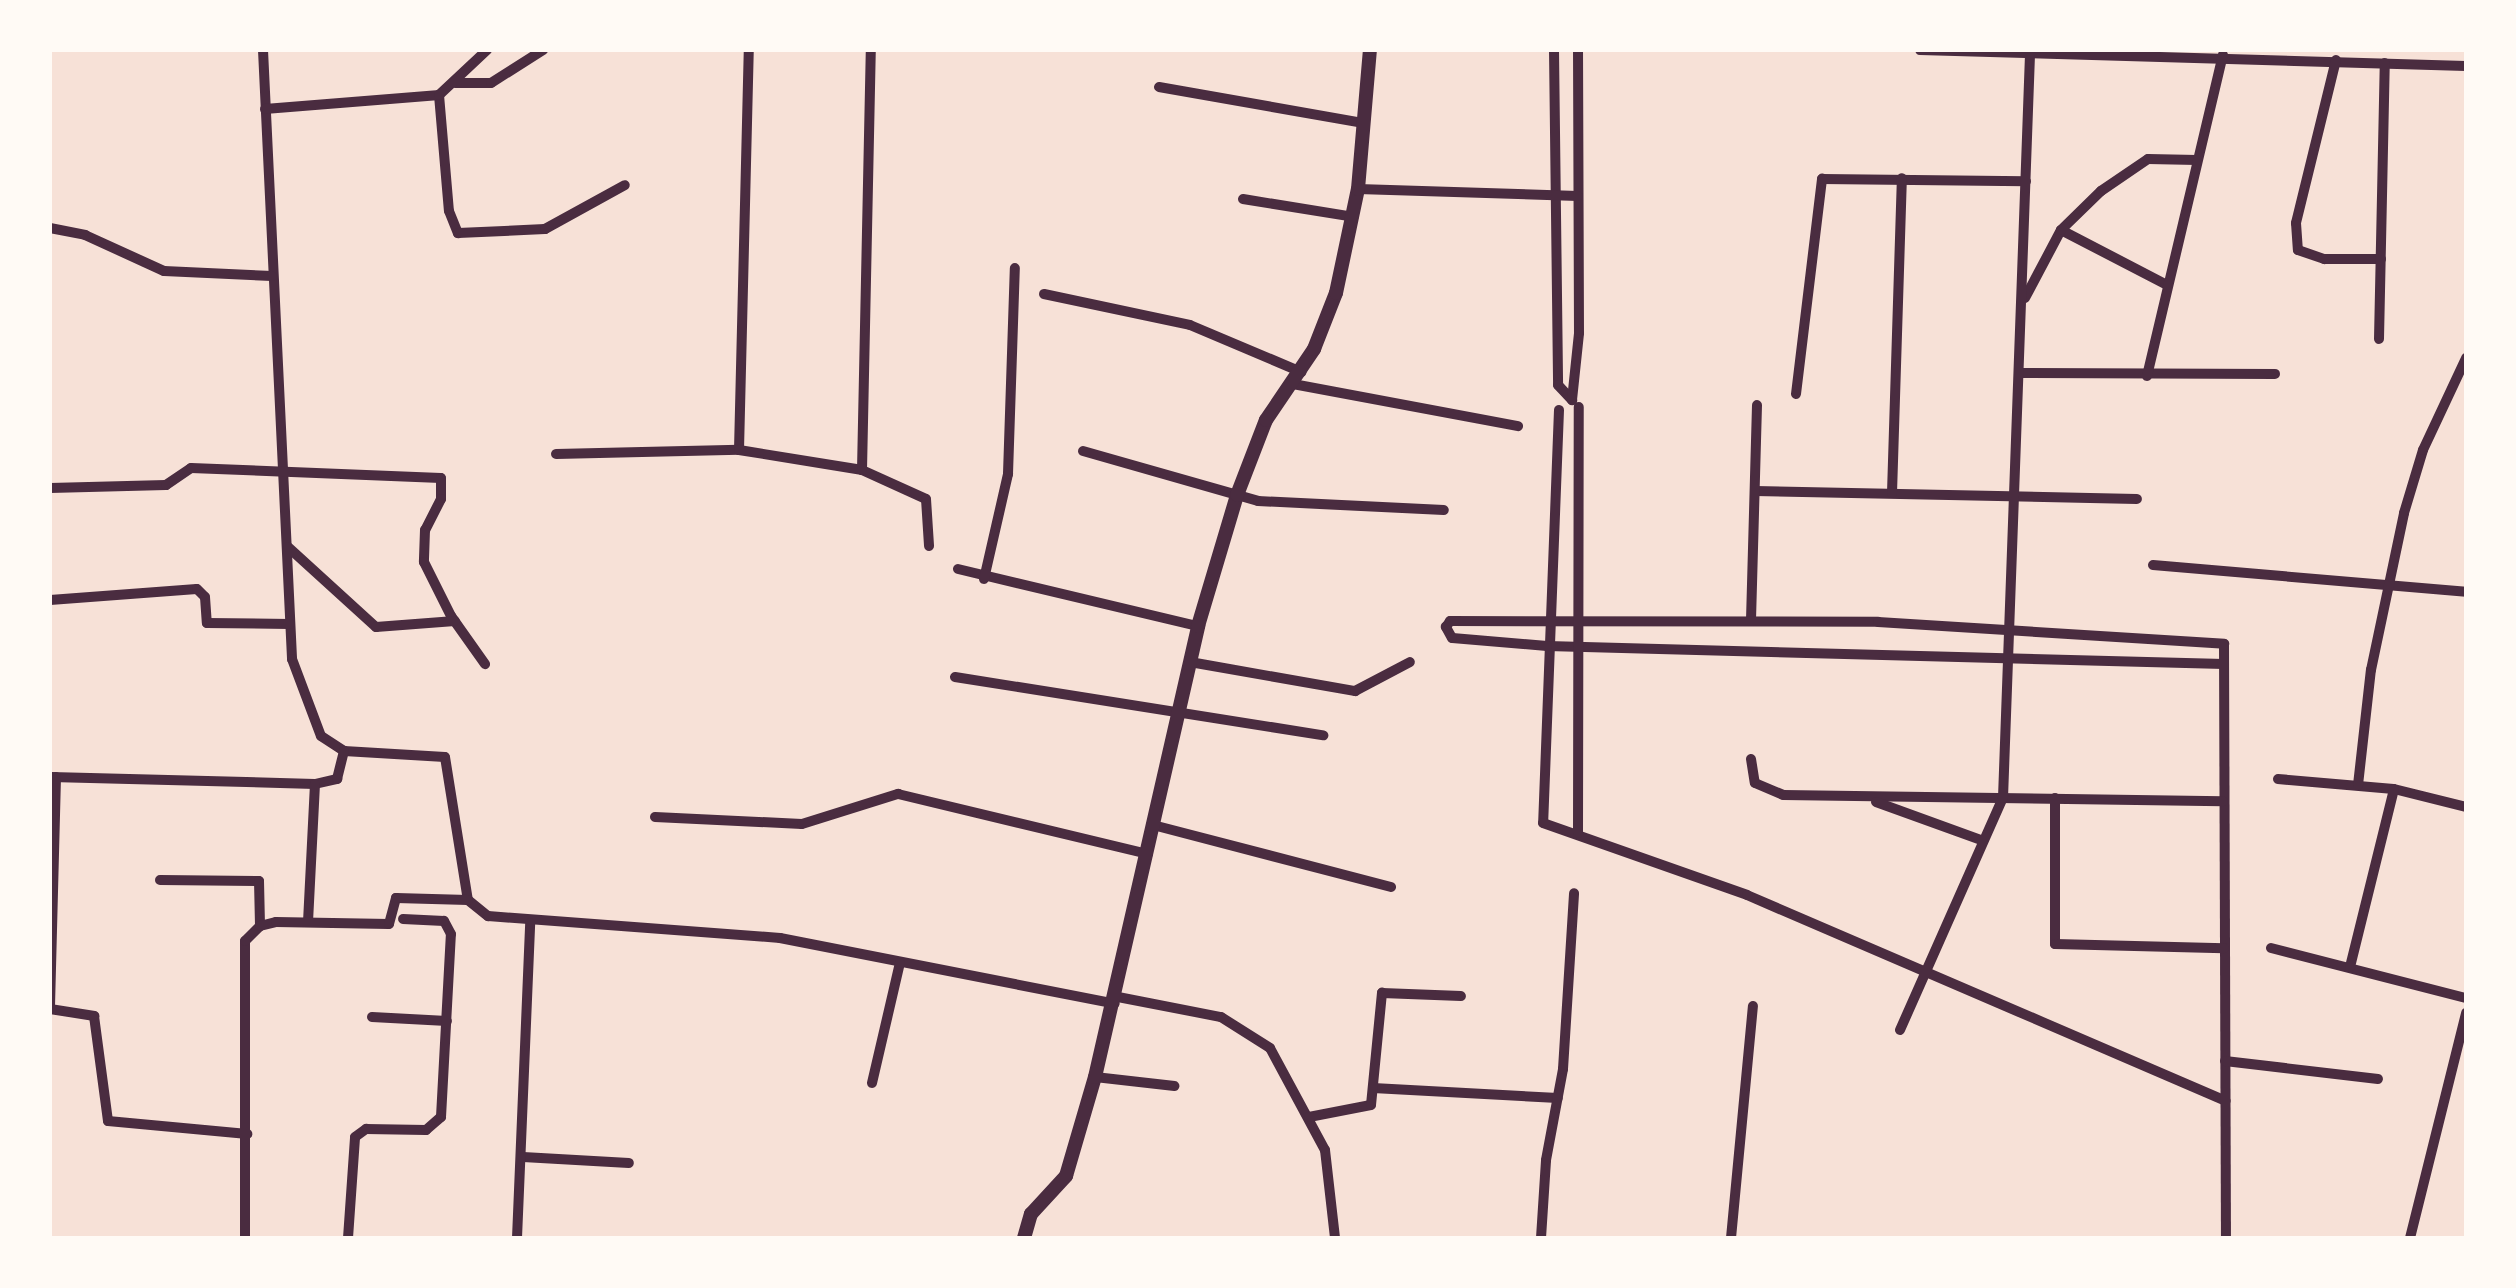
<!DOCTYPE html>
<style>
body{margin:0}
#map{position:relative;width:2516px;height:1288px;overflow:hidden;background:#f7e1d7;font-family:"Alegreya Sans",sans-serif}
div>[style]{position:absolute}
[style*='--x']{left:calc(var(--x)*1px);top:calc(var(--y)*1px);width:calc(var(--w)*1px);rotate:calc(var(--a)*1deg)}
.minor>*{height:10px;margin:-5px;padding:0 5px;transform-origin:5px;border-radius:5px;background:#4a2c40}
.tertiary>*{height:14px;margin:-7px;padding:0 7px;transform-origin:7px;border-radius:7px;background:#4a2c40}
span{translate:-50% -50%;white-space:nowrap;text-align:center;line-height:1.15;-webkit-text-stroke:8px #fffaf5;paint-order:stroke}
.frame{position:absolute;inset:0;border:52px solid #fffaf5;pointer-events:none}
</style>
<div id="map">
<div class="minor">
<div style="--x:263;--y:50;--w:610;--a:87.27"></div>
<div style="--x:292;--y:659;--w:82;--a:69.4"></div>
<div style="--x:321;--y:736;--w:27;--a:33"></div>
<div style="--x:344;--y:751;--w:101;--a:3.4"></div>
<div style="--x:445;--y:757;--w:145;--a:80.9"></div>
<div style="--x:468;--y:900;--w:26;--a:39"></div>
<div style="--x:488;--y:916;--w:293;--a:4.3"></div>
<div style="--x:780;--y:938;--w:341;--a:11.1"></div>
<div style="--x:1554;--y:50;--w:335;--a:89.3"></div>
<div style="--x:1558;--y:385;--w:21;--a:47"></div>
<div style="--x:1572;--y:400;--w:67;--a:-84"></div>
<div style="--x:1579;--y:333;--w:283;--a:-90.2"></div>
<div style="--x:1920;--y:50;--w:546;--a:1.68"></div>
<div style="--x:2336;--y:60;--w:168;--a:103.8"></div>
<div style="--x:2296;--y:223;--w:27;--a:86"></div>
<div style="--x:2298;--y:250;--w:28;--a:19"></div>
<div style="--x:2324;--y:259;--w:57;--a:0"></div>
<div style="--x:455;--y:83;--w:36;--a:0"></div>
<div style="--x:491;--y:83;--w:62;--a:-32.4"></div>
<div style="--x:1159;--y:87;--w:208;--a:10"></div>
<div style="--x:439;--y:95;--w:116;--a:85.1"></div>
<div style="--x:449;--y:211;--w:24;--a:68"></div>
<div style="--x:458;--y:233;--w:87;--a:-2.6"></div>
<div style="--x:545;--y:229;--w:91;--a:-28.8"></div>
<div style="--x:265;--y:109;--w:175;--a:-4.6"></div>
<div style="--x:439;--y:95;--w:66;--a:-43.2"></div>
<div style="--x:1358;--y:189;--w:220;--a:1.8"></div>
<div style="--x:1243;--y:199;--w:112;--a:9.2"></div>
<div style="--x:50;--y:228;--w:36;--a:11"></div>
<div style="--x:85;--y:235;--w:87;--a:24.5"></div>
<div style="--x:164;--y:271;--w:108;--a:2.7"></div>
<div style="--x:2061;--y:230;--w:117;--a:27.4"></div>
<div style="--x:1044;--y:294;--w:149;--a:12"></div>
<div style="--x:1190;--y:325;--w:121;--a:22.9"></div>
<div style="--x:2025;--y:298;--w:77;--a:-62.1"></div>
<div style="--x:2061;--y:230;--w:56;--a:-44.3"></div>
<div style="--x:2101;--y:191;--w:57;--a:-34.2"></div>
<div style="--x:2148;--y:159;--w:49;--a:1.2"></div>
<div style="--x:2379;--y:339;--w:276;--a:-88.8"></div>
<div style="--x:2019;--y:373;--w:256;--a:0.2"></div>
<div style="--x:2147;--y:376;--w:330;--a:-76.7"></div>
<div style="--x:1293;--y:384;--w:229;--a:10.6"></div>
<div style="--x:1796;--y:394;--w:217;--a:-83.1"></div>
<div style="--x:1822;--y:179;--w:204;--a:0.6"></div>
<div style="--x:1559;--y:410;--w:413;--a:92.2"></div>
<div style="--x:1543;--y:823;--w:216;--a:19.4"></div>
<div style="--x:1747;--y:895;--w:521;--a:23.27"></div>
<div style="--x:739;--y:450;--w:400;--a:-88.6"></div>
<div style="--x:1083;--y:451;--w:182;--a:15.9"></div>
<div style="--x:1258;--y:501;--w:186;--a:2.8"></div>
<div style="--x:556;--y:454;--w:183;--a:-1.3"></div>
<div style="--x:739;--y:450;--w:125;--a:9.2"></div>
<div style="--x:862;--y:470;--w:70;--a:24.4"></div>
<div style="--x:926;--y:499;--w:47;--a:86.3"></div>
<div style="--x:862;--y:470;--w:420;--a:-88.8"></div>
<div style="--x:50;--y:488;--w:116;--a:-1.5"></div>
<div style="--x:166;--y:485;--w:30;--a:-34"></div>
<div style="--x:191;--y:468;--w:250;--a:2.3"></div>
<div style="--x:441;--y:478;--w:21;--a:90"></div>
<div style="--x:441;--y:499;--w:35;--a:117"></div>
<div style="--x:425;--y:530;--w:32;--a:92"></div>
<div style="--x:424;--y:562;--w:60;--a:63.4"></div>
<div style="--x:451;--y:616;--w:59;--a:54.7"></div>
<div style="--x:1755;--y:491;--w:382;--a:1.2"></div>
<div style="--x:1892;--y:493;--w:315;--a:-88.2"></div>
<div style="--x:288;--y:547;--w:119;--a:42.3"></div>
<div style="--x:376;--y:627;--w:79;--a:-4.3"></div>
<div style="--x:2153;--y:565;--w:314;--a:4.9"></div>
<div style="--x:958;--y:569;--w:247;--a:13.4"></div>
<div style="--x:984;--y:579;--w:108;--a:-77.1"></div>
<div style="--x:1008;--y:474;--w:206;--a:-88.1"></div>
<div style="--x:50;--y:600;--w:147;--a:-4.3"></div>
<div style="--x:197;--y:589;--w:11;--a:45"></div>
<div style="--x:205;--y:597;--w:26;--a:86"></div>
<div style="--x:207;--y:623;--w:83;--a:0.7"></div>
<div style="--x:1751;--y:620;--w:215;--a:-88.4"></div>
<div style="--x:1190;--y:662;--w:168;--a:10"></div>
<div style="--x:1355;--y:691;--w:62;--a:-27.8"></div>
<div style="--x:2224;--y:664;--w:677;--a:-178.48"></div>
<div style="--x:1547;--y:646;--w:95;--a:-175.2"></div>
<div style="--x:1452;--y:638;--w:13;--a:-119"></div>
<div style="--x:1446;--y:627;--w:7;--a:-56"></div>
<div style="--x:1450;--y:621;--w:428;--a:0.1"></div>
<div style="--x:1878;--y:622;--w:347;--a:3.6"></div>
<div style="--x:2224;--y:644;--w:594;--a:89.81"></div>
<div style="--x:955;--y:677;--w:373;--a:9"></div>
<div style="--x:1751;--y:759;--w:24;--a:81"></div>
<div style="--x:1755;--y:783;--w:30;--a:23"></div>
<div style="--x:1783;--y:795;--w:440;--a:0.8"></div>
<div style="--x:51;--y:777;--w:264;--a:1.5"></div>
<div style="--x:315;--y:784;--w:23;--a:-13"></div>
<div style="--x:337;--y:779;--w:29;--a:-76"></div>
<div style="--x:56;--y:777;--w:232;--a:91.5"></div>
<div style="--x:50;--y:1009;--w:45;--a:9"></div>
<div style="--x:94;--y:1016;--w:106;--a:82.4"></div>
<div style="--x:108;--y:1121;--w:140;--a:5.3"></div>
<div style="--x:2278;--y:779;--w:116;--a:4.9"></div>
<div style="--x:2394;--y:789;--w:74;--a:14"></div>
<div style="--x:2358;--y:785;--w:116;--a:-83.6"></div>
<div style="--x:2371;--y:670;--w:160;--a:-78.1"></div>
<div style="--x:2404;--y:513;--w:66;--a:-73.2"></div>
<div style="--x:2423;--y:450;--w:102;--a:-64.9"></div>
<div style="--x:2055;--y:798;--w:146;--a:90"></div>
<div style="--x:2055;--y:944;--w:169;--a:1.4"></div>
<div style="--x:1876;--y:802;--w:112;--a:19.9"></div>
<div style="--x:655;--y:817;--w:147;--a:2.7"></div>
<div style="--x:802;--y:824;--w:101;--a:-17.4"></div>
<div style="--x:898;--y:794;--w:257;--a:13.5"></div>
<div style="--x:1153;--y:825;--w:246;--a:14.6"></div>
<div style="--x:1578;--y:833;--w:426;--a:-89.9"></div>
<div style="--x:160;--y:880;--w:99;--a:0.6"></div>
<div style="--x:259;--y:881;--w:45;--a:88.7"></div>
<div style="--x:308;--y:922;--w:138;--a:-87.1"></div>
<div style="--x:2271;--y:948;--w:201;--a:14.4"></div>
<div style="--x:2350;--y:967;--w:183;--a:-76.1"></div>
<div style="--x:1118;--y:997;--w:105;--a:11"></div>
<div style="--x:1221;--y:1017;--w:58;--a:32.3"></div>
<div style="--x:1270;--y:1048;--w:116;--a:61.7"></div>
<div style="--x:1325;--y:1150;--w:89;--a:83.5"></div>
<div style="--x:372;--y:1017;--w:75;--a:3.1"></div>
<div style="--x:1900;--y:1030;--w:254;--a:-66.1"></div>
<div style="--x:2003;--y:798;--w:745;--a:-87.92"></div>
<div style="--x:2225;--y:1061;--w:154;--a:6.7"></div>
<div style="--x:1095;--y:1077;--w:80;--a:6.5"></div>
<div style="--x:872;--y:1083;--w:123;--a:-76.9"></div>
<div style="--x:1373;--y:1088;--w:185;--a:3.1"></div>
<div style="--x:1309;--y:1117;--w:63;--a:-11"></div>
<div style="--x:1371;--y:1105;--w:113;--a:-84.4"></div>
<div style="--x:1382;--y:993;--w:79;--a:2.2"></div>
<div style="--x:523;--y:1157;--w:106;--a:3.2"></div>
<div style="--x:245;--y:1238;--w:297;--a:-90"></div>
<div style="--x:245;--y:941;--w:21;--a:-45"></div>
<div style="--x:260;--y:926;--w:16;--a:-14"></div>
<div style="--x:276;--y:922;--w:113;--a:1"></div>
<div style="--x:389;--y:924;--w:27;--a:-75"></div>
<div style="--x:396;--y:898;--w:72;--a:1.6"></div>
<div style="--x:348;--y:1238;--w:101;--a:-86"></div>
<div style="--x:355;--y:1137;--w:14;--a:-36"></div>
<div style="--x:366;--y:1129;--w:60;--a:1"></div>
<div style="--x:426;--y:1130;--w:20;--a:-41"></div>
<div style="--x:441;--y:1117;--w:183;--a:-86.9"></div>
<div style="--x:451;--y:934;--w:15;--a:-118"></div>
<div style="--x:444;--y:921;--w:41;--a:-177.2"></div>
<div style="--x:517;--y:1238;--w:315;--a:-87.6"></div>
<div style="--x:1541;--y:1238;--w:78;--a:-86.3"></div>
<div style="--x:1546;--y:1160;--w:93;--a:-79.4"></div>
<div style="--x:1563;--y:1069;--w:176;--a:-86.4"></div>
<div style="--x:1731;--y:1238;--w:233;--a:-84.6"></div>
<div style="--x:2410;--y:1238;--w:232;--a:-76"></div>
</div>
<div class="tertiary">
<div style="--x:1024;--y:1238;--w:25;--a:-74"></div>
<div style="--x:1031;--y:1214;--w:52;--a:-47.4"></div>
<div style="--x:1066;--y:1176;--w:103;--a:-73.7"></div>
<div style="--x:1095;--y:1077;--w:463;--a:-77.1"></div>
<div style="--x:1198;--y:626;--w:137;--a:-73.4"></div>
<div style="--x:1237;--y:495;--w:80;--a:-68.9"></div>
<div style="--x:1266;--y:420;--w:86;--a:-55.9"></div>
<div style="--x:1314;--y:349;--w:60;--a:-68.6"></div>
<div style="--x:1336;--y:293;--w:106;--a:-78.1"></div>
<div style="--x:1358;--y:189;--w:140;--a:-85.1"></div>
</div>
<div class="frame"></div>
</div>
